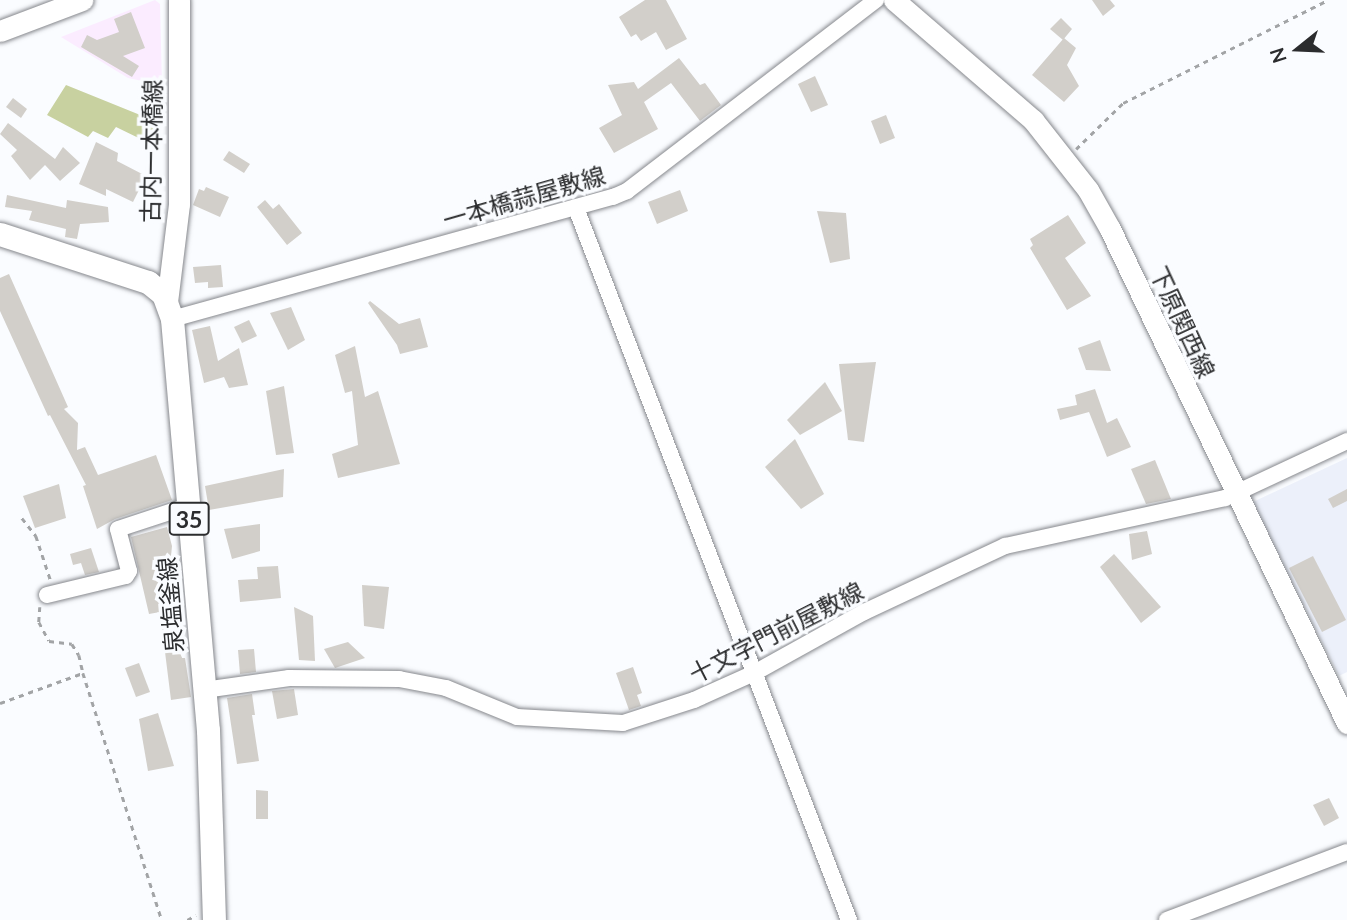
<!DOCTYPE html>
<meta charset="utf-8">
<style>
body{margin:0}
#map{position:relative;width:1347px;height:920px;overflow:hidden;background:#fafcff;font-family:Lato,"Noto Sans JP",sans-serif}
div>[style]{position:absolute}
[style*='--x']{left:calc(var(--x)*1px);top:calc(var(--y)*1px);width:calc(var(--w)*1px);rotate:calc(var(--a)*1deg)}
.commercial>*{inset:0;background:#fbecff}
.built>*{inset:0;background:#ecf0fa}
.green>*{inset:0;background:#c8d1a0}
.building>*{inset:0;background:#d2cfca}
.path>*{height:2.5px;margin-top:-1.25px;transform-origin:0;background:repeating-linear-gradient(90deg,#a2a4a6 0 5px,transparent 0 10px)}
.roads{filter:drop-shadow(0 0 2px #86888d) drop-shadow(0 0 2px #86888d)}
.street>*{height:16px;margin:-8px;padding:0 8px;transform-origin:8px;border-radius:8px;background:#fff}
.secondary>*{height:21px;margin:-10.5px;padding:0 10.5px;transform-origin:10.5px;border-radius:10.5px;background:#fff}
.primary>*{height:23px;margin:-11.5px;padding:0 11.5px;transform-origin:11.5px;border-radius:11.5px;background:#fff}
span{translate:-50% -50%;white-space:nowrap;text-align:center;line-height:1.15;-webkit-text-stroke:7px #fafcff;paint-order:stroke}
.shield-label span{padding:2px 5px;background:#fafcff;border:2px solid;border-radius:5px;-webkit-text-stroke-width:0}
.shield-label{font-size:23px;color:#2b2c2e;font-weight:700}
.street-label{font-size:24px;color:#2b2c2e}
.north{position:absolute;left:1263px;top:14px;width:70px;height:70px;-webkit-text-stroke:5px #fafcff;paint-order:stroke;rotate:252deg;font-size:19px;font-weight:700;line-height:28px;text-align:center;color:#2b2c2e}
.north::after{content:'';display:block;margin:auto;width:24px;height:32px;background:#2b2c2e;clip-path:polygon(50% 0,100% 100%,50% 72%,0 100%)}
</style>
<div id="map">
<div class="commercial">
<div style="clip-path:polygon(155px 0,160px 4px,162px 85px,128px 78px,61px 37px)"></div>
</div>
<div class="built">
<div style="clip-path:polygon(1347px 458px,1347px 672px,1339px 676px,1253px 502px)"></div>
</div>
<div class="green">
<div style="clip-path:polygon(66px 85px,160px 123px,153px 145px,116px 127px,108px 138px,93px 131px,88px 137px,47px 115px)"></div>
</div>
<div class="building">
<div style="clip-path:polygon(645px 0,666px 0,687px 39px,666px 50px,656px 32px,641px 41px,636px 34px,631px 37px,619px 17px)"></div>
<div style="clip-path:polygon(1092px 0,1110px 0,1115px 6px,1103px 16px)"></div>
<div style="clip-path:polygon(131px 12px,145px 48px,123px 56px,139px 66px,132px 77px,81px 47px,87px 35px,97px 40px,119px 32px,114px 19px)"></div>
<div style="clip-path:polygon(1061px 18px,1072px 29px,1063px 40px,1050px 29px)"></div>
<div style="clip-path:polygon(1064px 38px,1076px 48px,1067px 65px,1079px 86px,1064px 102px,1032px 75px)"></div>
<div style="clip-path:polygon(679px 58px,700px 85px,705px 83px,721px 105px,700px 121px,671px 83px,644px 102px,658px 129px,614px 153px,599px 128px,622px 115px,608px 85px,634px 82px,638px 89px)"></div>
<div style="clip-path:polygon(815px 76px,828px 105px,811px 112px,798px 84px)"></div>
<div style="clip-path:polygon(13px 98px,27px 109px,21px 118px,6px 107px)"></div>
<div style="clip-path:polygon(886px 115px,895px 138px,880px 144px,871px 121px)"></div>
<div style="clip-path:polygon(8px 123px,55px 159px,63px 147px,80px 163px,60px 181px,45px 165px,30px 180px,11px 156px,17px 150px,0 134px)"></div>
<div style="clip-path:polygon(96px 142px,118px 153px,117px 161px,146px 176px,133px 202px,106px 189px,106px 196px,79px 184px)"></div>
<div style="clip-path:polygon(229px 151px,250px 164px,244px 173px,223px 160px)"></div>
<div style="clip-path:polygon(206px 187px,229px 197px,220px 217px,193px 205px,199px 189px,204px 191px)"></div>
<div style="clip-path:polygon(680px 190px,688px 211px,657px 224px,648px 202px)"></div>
<div style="clip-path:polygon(7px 195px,66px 208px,67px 200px,108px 207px,109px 222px,80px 224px,77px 239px,65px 237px,66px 229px,29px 220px,32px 211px,5px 207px)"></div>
<div style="clip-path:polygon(265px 200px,273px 209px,279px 204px,302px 233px,287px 245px,257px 207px)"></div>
<div style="clip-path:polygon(817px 211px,846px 213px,850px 259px,830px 263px)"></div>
<div style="clip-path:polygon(1068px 215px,1086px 243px,1065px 258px,1091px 296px,1067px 310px,1030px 248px,1033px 245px,1030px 239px)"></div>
<div style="clip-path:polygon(221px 265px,223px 287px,208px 288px,208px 282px,195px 283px,193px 267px)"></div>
<div style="clip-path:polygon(9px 274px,68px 407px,64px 409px,78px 423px,77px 450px,85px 447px,98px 475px,156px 455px,172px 500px,115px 519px,97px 529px,83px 486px,86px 485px,50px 415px,48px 416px,0 311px,0 278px)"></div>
<div style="clip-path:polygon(370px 301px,399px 324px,420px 318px,428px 347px,400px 354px,397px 345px,368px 303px)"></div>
<div style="clip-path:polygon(291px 307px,305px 340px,288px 350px,270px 313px)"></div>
<div style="clip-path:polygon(249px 320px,257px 336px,242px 343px,234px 327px)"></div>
<div style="clip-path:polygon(210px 326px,218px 361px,239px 348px,248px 385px,229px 388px,224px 377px,204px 383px,192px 330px)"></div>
<div style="clip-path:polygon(1100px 340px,1111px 371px,1086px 370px,1078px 348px)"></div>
<div style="clip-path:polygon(355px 346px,365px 397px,378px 391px,400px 464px,338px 478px,332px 454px,358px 445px,352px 391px,345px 393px,335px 355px)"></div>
<div style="clip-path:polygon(876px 362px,864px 442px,848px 440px,839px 364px)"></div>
<div style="clip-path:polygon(825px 382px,842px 411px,800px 435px,787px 420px)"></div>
<div style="clip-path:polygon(284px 386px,294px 453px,276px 455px,266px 391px)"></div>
<div style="clip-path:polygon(1095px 389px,1107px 423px,1117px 418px,1131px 447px,1107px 457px,1089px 412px,1060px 420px,1057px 409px,1077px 405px,1075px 395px)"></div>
<div style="clip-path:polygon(795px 439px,824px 494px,801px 509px,765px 467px)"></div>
<div style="clip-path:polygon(1155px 460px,1171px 499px,1146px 504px,1131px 469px)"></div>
<div style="clip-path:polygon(284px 469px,283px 497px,209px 510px,205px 486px)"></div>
<div style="clip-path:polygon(59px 484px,66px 518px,35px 528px,23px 496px)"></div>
<div style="clip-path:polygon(1347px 489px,1347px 501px,1333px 508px,1328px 499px)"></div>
<div style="clip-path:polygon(260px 524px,260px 551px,232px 559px,224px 529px)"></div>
<div style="clip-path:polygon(167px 527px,172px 546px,170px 567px,179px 606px,176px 607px,182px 658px,185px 658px,191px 697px,171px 700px,160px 612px,149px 614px,131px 537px)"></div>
<div style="clip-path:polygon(1147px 531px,1152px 554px,1132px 560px,1129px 534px)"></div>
<div style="clip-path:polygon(91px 548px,99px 572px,85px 575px,81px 563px,73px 565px,70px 554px)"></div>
<div style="clip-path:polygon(1114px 554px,1161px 607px,1141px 623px,1100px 567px)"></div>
<div style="clip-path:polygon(1313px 556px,1346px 620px,1322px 632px,1289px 568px)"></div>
<div style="clip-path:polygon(278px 566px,281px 598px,240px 602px,238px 580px,258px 579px,257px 567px)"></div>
<div style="clip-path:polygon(362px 585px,389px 587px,384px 629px,364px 626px)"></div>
<div style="clip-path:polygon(294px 607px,313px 616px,315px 661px,299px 660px)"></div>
<div style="clip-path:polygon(348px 642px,365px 658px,335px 668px,324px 649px)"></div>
<div style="clip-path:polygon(254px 649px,256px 672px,240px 674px,238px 650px)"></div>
<div style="clip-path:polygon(139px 663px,150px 692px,136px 697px,125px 668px)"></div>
<div style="clip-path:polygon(633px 667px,642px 693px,637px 695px,641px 706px,629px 710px,616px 673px)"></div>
<div style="clip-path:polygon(294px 689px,298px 715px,277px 719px,272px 691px)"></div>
<div style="clip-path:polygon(252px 694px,255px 715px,252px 715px,259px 761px,237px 764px,227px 698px)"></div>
<div style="clip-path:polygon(158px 713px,174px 766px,148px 771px,139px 719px)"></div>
<div style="clip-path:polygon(256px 790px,268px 791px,268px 819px,256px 819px)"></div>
<div style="clip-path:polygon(1329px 798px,1339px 818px,1324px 826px,1313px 805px)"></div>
</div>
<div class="path">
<div style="--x:1076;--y:149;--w:66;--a:-44.4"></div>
<div style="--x:1123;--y:103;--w:229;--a:-26.7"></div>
<div style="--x:22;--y:518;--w:23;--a:52"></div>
<div style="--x:36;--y:536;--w:47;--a:71.6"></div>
<div style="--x:40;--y:607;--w:15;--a:94"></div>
<div style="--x:39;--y:622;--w:21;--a:62"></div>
<div style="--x:49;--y:641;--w:23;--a:7"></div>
<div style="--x:72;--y:644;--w:13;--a:58"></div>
<div style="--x:79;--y:655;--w:18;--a:77"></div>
<div style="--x:0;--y:703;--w:88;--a:-19.9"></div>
<div style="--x:83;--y:673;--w:259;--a:72.3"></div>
<div style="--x:187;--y:920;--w:10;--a:-29"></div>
</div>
<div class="roads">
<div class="street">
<div style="--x:576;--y:208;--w:763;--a:69.02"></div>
<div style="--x:172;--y:319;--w:458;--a:-15.5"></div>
<div style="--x:613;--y:197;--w:15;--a:-23"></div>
<div style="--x:627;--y:191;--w:314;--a:-37.5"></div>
<div style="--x:47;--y:595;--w:81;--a:-13.5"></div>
<div style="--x:126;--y:576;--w:6;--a:-59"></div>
<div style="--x:129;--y:571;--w:43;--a:-104.7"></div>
<div style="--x:118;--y:529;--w:74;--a:-18.2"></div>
<div style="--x:204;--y:690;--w:86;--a:-8"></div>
<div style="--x:289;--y:678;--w:110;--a:0.5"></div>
<div style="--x:399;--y:679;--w:48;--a:10.8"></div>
<div style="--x:446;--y:688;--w:77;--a:22.2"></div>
<div style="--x:517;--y:717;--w:106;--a:3.2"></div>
<div style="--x:623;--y:723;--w:75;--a:-17.9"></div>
<div style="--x:694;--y:700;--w:66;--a:-24.2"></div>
<div style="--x:754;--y:673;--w:126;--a:-29"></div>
<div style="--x:864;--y:612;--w:156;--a:-25.1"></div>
<div style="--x:1005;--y:546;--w:225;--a:-12.3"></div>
<div style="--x:1225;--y:498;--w:135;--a:-25"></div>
<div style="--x:1167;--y:920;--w:192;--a:-20.7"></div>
</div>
<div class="secondary">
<div style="--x:894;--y:0;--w:184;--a:40.8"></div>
<div style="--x:1033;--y:120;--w:89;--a:51.8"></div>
<div style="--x:1088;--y:190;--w:45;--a:60.6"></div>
<div style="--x:1110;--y:229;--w:548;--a:64.37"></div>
<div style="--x:0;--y:31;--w:88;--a:-20.7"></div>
<div style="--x:167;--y:302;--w:99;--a:-83"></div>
<div style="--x:179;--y:204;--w:204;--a:-90"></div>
</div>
<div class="primary">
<div style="--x:0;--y:234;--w:156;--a:18"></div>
<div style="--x:148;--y:282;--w:19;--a:39"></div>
<div style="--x:163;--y:294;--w:27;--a:70"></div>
<div style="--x:172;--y:319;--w:413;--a:85"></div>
<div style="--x:208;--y:730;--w:190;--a:88.2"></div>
</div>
</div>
<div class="shield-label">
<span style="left:189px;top:519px">35</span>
</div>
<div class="street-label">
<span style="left:151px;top:151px;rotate:-89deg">古内一本橋線</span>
<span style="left:524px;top:197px;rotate:-16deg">一本橋蒜屋敷線</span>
<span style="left:1183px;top:322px;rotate:65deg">下原関西線</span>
<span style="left:170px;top:605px;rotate:-95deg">泉塩釜線</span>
<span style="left:776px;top:632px;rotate:-27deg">十文字門前屋敷線</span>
</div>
<div class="north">N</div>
</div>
